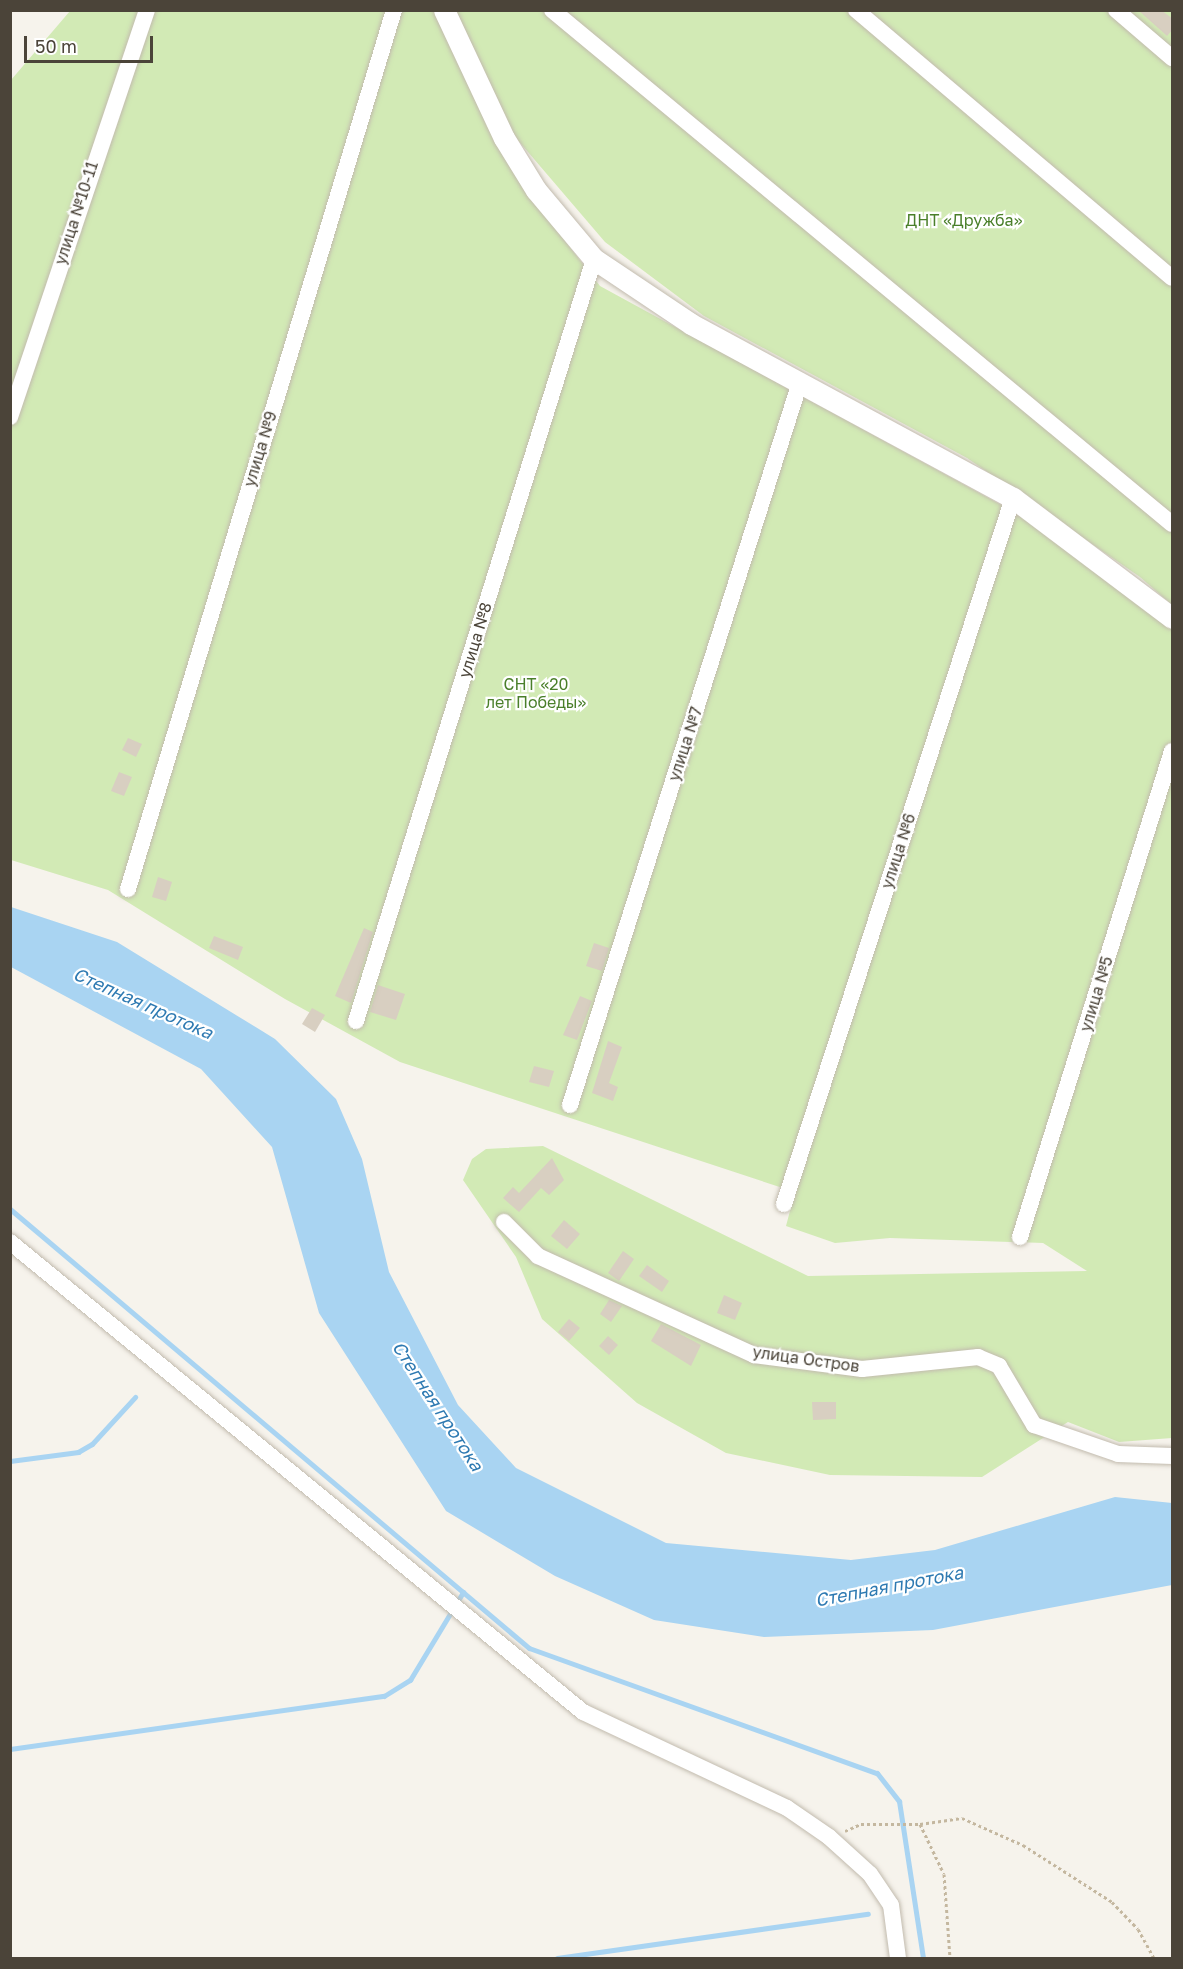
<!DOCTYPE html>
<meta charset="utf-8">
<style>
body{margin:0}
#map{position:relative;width:1183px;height:1969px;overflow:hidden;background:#f6f3ec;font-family:"Golos Text",sans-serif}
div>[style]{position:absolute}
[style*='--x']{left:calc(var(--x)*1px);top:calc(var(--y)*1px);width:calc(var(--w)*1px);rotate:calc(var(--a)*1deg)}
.green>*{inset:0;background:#d2eab5}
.water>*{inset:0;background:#a9d4f2}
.stream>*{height:5px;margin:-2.5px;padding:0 2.5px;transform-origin:2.5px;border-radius:2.5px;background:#a9d4f2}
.building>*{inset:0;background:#d8cfc1}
.path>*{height:3px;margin-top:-1.5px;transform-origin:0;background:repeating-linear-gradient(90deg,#c4b79f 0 3px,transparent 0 6px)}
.roads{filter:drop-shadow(0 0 2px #c2bbae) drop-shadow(0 0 2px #c2bbae)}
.minor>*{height:16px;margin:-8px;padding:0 8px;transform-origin:8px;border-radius:8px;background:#fff}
.tertiary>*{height:21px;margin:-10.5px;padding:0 10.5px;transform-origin:10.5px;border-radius:10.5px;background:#fff}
span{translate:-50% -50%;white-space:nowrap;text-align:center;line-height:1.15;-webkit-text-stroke:4.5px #fff;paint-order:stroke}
.street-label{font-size:16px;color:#4b4439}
.park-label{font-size:16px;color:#4a7f2a}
.water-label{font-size:18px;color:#2e7ab2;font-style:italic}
.frame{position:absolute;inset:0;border:12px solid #4b4439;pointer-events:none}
.scale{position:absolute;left:24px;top:36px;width:129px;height:27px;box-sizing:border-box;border:3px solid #4b4439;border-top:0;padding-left:8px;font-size:18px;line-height:21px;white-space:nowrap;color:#4b4439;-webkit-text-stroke:4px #fff;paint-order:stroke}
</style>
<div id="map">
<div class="green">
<div style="clip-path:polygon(70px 11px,434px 11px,551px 223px,600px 286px,1049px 531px,1172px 629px,1172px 1438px,1119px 1442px,1068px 1422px,982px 1477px,830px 1475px,726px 1453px,637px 1403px,542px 1319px,516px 1257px,463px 1180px,472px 1159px,486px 1149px,543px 1146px,808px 1276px,1087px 1271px,1043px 1243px,890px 1238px,835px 1243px,786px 1226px,795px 1192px,400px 1062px,285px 999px,108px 890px,11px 860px,11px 80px)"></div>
<div style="clip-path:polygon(456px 11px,1172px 11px,1172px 605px,1140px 577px,967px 458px,704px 316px,605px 242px,510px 131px)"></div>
</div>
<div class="water">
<div style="clip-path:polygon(11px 907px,117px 942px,275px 1039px,336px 1099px,362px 1159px,389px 1272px,458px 1405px,516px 1468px,666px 1543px,851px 1560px,935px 1550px,1115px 1497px,1172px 1503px,1172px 1585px,933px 1630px,764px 1637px,654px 1620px,555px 1576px,446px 1511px,319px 1313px,272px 1147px,201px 1069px,11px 967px)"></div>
</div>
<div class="stream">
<div style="--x:10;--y:1209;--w:680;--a:40.23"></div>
<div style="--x:529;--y:1648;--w:370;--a:19.8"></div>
<div style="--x:877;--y:1773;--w:36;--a:52"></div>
<div style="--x:899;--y:1801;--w:159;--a:81.3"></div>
<div style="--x:10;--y:1461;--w:69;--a:-7.5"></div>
<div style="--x:78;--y:1452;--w:16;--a:-30"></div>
<div style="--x:92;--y:1444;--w:64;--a:-47.5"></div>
<div style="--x:10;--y:1749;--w:378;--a:-8.1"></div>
<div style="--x:384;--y:1696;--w:31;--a:-32"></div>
<div style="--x:410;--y:1680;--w:103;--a:-58.9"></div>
<div style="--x:557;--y:1958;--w:314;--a:-8.1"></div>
</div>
<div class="building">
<div style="clip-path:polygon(1138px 10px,1161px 10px,1173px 19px,1173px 29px,1167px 36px)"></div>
<div style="clip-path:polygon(128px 738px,142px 744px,136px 757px,122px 750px)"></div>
<div style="clip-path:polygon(119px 772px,132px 777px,124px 796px,111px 791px)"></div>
<div style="clip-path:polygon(158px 877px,172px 882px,166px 901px,152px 897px)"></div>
<div style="clip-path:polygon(364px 928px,373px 932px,351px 1003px,335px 996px)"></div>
<div style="clip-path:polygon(214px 936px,243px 947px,238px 960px,209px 948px)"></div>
<div style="clip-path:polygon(594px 943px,609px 948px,602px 971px,586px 966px)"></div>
<div style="clip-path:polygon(378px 985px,405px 994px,396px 1020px,370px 1012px)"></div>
<div style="clip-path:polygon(580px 996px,592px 1001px,577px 1040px,563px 1035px)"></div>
<div style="clip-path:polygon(312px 1008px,325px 1015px,315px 1032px,302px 1024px)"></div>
<div style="clip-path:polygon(608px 1041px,622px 1047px,609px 1083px,618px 1087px,613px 1101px,592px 1093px)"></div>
<div style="clip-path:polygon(534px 1066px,554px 1071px,549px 1087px,529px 1082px)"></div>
<div style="clip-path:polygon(552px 1158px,564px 1180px,549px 1195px,541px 1188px,519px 1212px,503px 1198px,513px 1187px,519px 1193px)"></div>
<div style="clip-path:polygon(564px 1220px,580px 1234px,567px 1249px,551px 1236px)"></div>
<div style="clip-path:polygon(623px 1251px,634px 1259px,619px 1281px,608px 1273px)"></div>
<div style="clip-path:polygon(647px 1265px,669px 1281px,662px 1292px,639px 1276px)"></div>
<div style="clip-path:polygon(724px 1295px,742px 1303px,735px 1320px,717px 1313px)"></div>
<div style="clip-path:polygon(609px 1300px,622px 1306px,611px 1322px,600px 1314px)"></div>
<div style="clip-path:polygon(569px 1319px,580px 1328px,569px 1341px,558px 1332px)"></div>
<div style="clip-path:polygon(661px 1324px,701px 1345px,691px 1366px,651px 1341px)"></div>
<div style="clip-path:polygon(608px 1336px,618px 1345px,609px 1355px,599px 1346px)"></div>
<div style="clip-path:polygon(812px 1402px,836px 1402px,836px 1419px,813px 1420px)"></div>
</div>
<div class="path">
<div style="--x:920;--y:1824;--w:42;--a:-8.1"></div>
<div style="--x:962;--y:1818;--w:67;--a:23.9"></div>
<div style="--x:1023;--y:1845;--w:106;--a:32.6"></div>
<div style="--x:1112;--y:1902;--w:37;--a:46"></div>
<div style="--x:1138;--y:1929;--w:33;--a:61"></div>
<div style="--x:845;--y:1831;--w:17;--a:-24"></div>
<div style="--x:861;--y:1824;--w:59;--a:0"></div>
<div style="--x:920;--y:1824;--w:55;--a:64.4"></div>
<div style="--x:944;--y:1874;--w:84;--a:85.9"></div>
</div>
<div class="roads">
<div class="minor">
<div style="--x:552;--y:10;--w:805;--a:39.66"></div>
<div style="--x:856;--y:10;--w:414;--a:40.3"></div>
<div style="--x:1116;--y:10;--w:74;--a:40.6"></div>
<div style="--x:10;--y:417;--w:429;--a:-71.4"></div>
<div style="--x:128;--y:889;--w:918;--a:-73.16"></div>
<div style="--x:356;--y:1021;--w:798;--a:-72.65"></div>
<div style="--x:570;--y:1105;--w:759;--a:-72.35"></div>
<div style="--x:784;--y:1204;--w:742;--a:-72.03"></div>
<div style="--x:504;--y:1222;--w:48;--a:45"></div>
<div style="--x:538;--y:1256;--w:238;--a:24.6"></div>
<div style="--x:754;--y:1355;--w:109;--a:7.4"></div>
<div style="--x:862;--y:1369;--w:117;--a:-5.9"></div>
<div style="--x:978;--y:1357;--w:23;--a:23"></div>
<div style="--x:999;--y:1366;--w:69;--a:59.3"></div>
<div style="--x:1034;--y:1425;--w:89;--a:19"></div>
<div style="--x:1118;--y:1454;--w:54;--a:2.1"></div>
<div style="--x:1020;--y:1237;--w:509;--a:-72.63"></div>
<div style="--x:10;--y:1242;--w:741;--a:39.36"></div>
<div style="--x:583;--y:1712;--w:225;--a:25.2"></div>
<div style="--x:787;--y:1808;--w:51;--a:34.6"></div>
<div style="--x:829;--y:1837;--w:55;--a:42.1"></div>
<div style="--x:870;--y:1874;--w:37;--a:56"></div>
<div style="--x:891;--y:1905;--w:53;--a:82.5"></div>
</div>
<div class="tertiary">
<div style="--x:444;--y:10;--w:141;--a:64.9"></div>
<div style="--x:504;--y:138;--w:61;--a:58.4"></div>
<div style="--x:536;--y:190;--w:90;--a:50"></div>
<div style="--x:594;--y:259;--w:117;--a:33.8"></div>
<div style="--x:691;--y:324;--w:366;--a:28.4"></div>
<div style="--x:1013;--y:498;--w:199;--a:37"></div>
</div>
</div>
<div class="street-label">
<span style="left:76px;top:213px;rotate:-72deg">улица №10-11</span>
<span style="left:260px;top:449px;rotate:-73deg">улица №9</span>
<span style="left:475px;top:640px;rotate:-73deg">улица №8</span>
<span style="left:685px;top:744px;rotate:-72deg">улица №7</span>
<span style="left:898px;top:851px;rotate:-72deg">улица №6</span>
<span style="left:1096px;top:994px;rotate:-73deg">улица №5</span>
<span style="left:806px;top:1359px;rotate:8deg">улица Остров</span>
</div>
<div class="park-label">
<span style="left:964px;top:220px">ДНТ «Дружба»</span>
<span style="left:536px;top:693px">СНТ «20<br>лет Победы»</span>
</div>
<div class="water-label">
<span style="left:143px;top:1003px;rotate:24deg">Степная протока</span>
<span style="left:438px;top:1406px;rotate:57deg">Степная протока</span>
<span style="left:889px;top:1586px;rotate:-11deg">Степная протока</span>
</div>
<div class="frame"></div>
<div class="scale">50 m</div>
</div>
